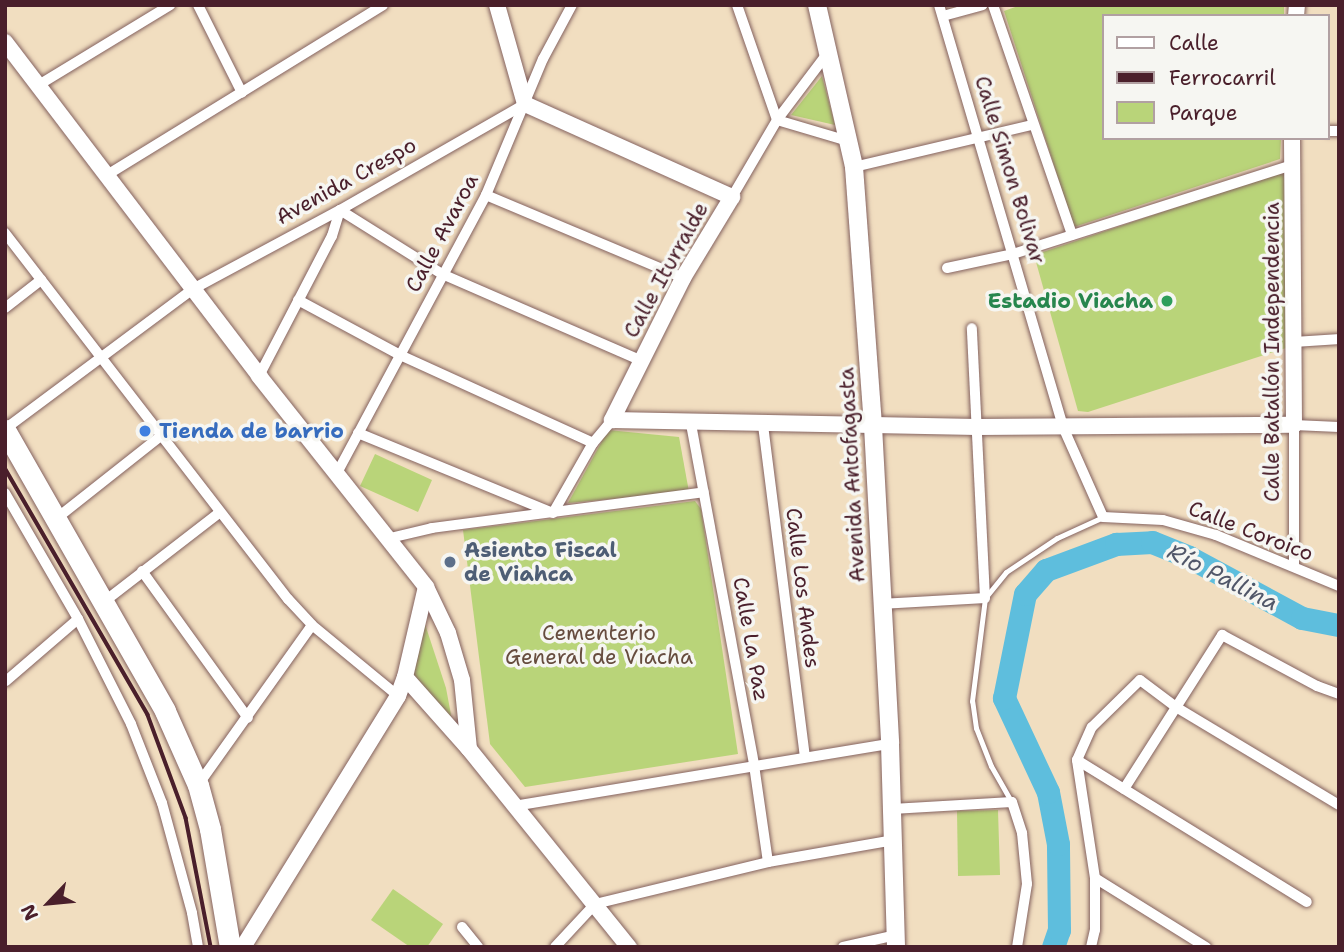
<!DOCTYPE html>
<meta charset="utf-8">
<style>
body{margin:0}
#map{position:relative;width:1344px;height:952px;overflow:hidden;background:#f1dec0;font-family:"Shantell Sans",sans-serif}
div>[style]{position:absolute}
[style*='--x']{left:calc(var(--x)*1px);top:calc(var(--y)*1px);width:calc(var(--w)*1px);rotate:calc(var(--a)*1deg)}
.green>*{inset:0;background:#b9d479}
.river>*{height:23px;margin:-11.5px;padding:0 11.5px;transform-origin:11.5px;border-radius:11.5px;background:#5ebedd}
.roads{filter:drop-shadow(0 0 2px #84625f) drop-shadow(0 0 2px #84625f)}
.lane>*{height:5px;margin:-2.5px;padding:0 2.5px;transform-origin:2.5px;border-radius:2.5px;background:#fff}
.street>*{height:10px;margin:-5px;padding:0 5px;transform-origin:5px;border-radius:5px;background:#fff}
.secondary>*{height:16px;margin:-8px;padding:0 8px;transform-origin:8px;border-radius:8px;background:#fff}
.primary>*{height:18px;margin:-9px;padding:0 9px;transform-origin:9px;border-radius:9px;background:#fff}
.highway>*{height:21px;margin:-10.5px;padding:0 10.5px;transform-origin:10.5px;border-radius:10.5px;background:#fff}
.rail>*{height:3.5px;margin:-1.75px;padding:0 1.75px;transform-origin:1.75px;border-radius:1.75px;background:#4a1f2b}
.dots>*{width:19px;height:19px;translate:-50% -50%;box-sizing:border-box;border:4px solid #f6f6f2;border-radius:50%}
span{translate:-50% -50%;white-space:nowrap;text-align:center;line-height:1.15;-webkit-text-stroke:7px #f6f6f2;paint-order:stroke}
.street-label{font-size:21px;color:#4a1f2b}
.leisure-label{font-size:21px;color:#27864d;font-weight:700}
.right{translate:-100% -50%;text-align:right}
.shop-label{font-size:21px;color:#366cbe;font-weight:700}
.left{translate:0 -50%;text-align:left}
.service-label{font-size:21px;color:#4e5e75;font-weight:700}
.park-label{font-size:21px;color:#664c3e}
.water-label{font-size:23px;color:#515769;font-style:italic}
.frame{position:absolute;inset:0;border:7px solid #4a1f2b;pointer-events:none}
.legend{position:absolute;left:1102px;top:14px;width:228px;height:126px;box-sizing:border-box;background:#f6f6f2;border:2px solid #b1a0a2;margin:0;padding:9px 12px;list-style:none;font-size:21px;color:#4a1f2b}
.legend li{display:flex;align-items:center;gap:14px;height:35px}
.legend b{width:35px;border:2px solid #b1a0a2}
.north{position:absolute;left:14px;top:868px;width:70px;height:70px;-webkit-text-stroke:5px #f6f6f2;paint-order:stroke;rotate:244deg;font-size:19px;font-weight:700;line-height:28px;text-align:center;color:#4a1f2b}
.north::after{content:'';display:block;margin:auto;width:24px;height:32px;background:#4a1f2b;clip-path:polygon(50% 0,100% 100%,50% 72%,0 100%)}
</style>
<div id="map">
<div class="green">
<div style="clip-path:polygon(1021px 5px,1284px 5px,1284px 16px,1104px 16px,1104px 138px,1281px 138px,1280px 159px,1074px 227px,1004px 11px)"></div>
<div style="clip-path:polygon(822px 76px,835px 125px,791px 115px)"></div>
<div style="clip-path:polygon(1279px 173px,1287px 174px,1289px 347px,1088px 412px,1078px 411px,1034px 255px)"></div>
<div style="clip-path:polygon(608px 430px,679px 437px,689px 492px,568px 503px)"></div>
<div style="clip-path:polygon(375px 454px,432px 480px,418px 512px,360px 486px)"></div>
<div style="clip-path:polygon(695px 501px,701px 509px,738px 754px,525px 787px,490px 744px,463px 530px)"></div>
<div style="clip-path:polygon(423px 618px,446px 688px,452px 720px,410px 670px)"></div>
<div style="clip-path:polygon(998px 810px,1000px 875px,958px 876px,957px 811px)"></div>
<div style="clip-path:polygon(393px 889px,443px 924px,427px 947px,410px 947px,371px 920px)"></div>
</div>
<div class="river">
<div style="--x:1053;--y:947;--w:18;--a:-71"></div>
<div style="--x:1059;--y:930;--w:86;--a:-90.7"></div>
<div style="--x:1058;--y:844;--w:53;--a:-100.9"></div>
<div style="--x:1048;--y:792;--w:104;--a:-115.1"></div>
<div style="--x:1004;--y:698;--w:106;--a:-78.6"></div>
<div style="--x:1025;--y:594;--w:32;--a:-49"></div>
<div style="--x:1046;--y:570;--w:75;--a:-20.4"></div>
<div style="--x:1116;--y:544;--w:36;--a:-3"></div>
<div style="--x:1152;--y:542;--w:40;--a:22"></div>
<div style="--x:1189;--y:557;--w:128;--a:28.4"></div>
<div style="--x:1302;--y:618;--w:38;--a:11"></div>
</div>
<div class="roads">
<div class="lane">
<div style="--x:1011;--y:801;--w:40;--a:-119.7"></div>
<div style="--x:991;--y:766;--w:41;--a:-111.5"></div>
<div style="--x:976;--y:728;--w:27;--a:-98"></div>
<div style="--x:972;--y:701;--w:104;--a:-82.8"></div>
<div style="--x:985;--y:598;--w:33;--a:-51"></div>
<div style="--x:1006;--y:572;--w:61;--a:-33.7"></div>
<div style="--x:1057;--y:538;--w:51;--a:-24.5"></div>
</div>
<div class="street">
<div style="--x:198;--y:5;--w:98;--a:63.4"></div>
<div style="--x:737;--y:5;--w:122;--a:70.8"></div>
<div style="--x:939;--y:5;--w:440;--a:73.6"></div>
<div style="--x:1063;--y:427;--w:98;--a:66"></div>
<div style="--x:1103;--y:517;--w:60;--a:2.9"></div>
<div style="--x:1163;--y:520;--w:55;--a:15.8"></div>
<div style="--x:1216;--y:535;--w:133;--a:22.5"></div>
<div style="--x:993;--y:5;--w:243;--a:71"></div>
<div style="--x:943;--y:16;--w:41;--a:-15.4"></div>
<div style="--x:37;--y:86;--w:156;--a:-31.3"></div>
<div style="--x:777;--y:120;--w:74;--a:16.5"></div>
<div style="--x:1328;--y:131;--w:11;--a:0"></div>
<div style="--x:854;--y:167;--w:183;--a:-13.3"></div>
<div style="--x:107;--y:175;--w:324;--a:-31.6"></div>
<div style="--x:486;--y:195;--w:214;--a:22.8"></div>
<div style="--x:732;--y:197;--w:89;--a:-59.7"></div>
<div style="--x:777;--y:120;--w:83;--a:-52.9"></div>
<div style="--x:5;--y:233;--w:463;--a:52.3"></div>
<div style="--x:288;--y:599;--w:35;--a:47"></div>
<div style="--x:312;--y:625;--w:112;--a:39.5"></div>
<div style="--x:947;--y:268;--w:67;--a:-12"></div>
<div style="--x:1013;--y:254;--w:293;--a:-17.7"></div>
<div style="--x:298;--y:300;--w:116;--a:28.3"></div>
<div style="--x:400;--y:355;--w:212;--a:24.5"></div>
<div style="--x:5;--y:308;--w:46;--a:-37.9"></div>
<div style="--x:1295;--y:342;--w:44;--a:-3.9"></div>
<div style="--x:259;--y:376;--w:158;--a:-62.5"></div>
<div style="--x:332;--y:236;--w:27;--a:-73"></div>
<div style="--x:340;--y:210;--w:120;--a:32.1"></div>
<div style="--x:442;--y:274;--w:216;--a:23.5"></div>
<div style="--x:691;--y:424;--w:347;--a:79.5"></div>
<div style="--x:754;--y:765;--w:98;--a:81.8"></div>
<div style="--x:763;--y:425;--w:334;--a:82.8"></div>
<div style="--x:5;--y:429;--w:234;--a:-36.7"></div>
<div style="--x:193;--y:289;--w:167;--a:-28.3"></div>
<div style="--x:340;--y:210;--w:213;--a:-29.8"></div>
<div style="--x:358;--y:433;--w:209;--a:22.3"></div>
<div style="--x:337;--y:473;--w:315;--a:-61.8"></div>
<div style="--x:486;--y:195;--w:147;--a:-67.3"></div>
<div style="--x:543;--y:59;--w:61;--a:-61.8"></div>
<div style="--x:5;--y:493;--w:146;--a:59.9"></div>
<div style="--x:78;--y:619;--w:118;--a:63.2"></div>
<div style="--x:131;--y:724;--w:85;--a:68.6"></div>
<div style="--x:162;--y:803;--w:114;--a:74.7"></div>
<div style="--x:192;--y:913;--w:35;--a:80"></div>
<div style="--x:553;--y:513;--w:81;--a:-60.3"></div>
<div style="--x:593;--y:443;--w:30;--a:-50"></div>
<div style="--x:57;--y:518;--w:134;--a:-38.3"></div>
<div style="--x:390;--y:538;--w:43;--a:-13.4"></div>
<div style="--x:432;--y:528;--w:274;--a:-7.5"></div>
<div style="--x:1294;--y:566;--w:141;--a:-90"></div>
<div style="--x:1294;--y:425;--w:45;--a:2.5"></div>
<div style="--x:142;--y:571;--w:181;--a:54.2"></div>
<div style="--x:105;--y:601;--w:144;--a:-37.7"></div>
<div style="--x:881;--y:604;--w:104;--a:-3.3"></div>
<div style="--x:985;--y:598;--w:270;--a:-92.8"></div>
<div style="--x:6;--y:681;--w:95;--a:-40.7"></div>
<div style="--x:1077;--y:760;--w:270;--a:31.7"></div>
<div style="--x:198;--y:785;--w:196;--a:-54.5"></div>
<div style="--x:1124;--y:789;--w:183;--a:-57.5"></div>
<div style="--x:1222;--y:635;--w:108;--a:28.2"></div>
<div style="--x:1317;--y:686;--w:23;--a:20"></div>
<div style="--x:514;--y:806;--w:381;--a:-9.4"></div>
<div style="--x:892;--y:809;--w:120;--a:-3.3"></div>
<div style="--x:1012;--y:802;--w:33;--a:72"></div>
<div style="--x:1022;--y:833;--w:51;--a:84.4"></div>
<div style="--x:1027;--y:884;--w:64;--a:99"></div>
<div style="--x:1095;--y:878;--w:131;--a:31.9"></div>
<div style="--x:462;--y:927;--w:26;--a:51"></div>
<div style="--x:555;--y:947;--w:59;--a:-47.1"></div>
<div style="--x:595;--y:904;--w:178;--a:-13.6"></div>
<div style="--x:768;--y:862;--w:128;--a:-9.9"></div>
<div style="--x:843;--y:947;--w:54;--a:-12.8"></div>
<div style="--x:1091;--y:947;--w:17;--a:-77"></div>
<div style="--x:1095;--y:930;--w:52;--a:-90"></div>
<div style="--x:1095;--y:878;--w:119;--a:-98.7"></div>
<div style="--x:1077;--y:760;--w:36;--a:-66"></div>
<div style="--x:1092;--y:727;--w:67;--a:-44.4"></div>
<div style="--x:1140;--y:680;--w:45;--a:36.9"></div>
<div style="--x:1176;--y:707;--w:190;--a:31"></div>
</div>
<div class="secondary">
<div style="--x:497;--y:5;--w:103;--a:74.2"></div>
<div style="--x:525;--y:104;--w:227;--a:24.2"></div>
<div style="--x:732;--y:197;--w:95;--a:121.2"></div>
<div style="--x:683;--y:278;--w:159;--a:116.6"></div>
<div style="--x:612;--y:420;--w:365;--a:1.1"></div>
<div style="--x:977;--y:427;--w:317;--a:-0.4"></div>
<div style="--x:1294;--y:425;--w:287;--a:-90.4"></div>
<div style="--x:1296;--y:16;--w:11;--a:-85"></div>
<div style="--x:5;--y:42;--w:420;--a:52.7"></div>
<div style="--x:259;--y:376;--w:269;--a:51.6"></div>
<div style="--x:426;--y:587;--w:51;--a:64.4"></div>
<div style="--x:448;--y:633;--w:49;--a:73.4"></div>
<div style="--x:462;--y:680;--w:69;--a:84.2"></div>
<div style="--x:405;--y:677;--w:96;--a:48.4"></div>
<div style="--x:469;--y:749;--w:255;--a:51.1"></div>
<div style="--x:243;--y:947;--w:295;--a:-58.3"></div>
<div style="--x:398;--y:696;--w:20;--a:-70"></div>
<div style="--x:405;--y:677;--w:92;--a:-76.9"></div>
</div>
<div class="primary">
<div style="--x:817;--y:5;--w:166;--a:77.1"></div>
<div style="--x:854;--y:167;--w:260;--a:85.8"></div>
<div style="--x:873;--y:426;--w:318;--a:86.9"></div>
<div style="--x:890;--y:744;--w:203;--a:88.3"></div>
</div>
<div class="highway">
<div style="--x:5;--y:430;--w:323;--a:60.3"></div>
<div style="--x:165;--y:711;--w:81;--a:66"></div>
<div style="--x:198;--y:785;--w:46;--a:74.7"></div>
<div style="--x:210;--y:829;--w:120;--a:80.4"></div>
</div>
</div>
<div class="rail">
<div style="--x:5;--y:468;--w:285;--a:59.9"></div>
<div style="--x:148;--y:715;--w:110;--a:69.7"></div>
<div style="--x:186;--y:818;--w:131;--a:79"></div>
</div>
<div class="dots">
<div style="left:1167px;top:301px;background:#2e9e5b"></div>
<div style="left:145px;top:431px;background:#3f7fe0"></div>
<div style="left:450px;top:562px;background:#5c6f8a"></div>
</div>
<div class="street-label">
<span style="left:1010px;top:170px;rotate:73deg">Calle Simon Bolivar</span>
<span style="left:346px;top:181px;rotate:-29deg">Avenida Crespo</span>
<span style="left:442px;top:233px;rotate:-62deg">Calle Avaroa</span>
<span style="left:666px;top:270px;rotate:-61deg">Calle Iturralde</span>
<span style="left:1272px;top:352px;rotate:-90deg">Calle Batallón Independencia</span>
<span style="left:852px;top:475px;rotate:-93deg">Avenida Antofagasta</span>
<span style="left:1251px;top:531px;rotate:21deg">Calle Coroico</span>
<span style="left:803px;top:588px;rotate:83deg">Calle Los Andes</span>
<span style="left:751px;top:639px;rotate:80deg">Calle La Paz</span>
</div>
<div class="leisure-label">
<span class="right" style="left:1153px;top:301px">Estadio Viacha</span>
</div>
<div class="shop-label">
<span class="left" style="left:159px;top:431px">Tienda de barrio</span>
</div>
<div class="service-label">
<span class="left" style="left:464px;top:562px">Asiento Fiscal<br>de Viahca</span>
</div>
<div class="park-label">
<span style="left:599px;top:645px">Cementerio<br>General de Viacha</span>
</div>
<div class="water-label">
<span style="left:1223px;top:577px;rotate:27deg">Río Pallina</span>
</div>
<div class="frame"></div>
<ul class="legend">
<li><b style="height:9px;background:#fff"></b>Calle</li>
<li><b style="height:9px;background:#4a1f2b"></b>Ferrocarril</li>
<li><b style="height:19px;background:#b9d479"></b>Parque</li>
</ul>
<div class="north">N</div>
</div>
